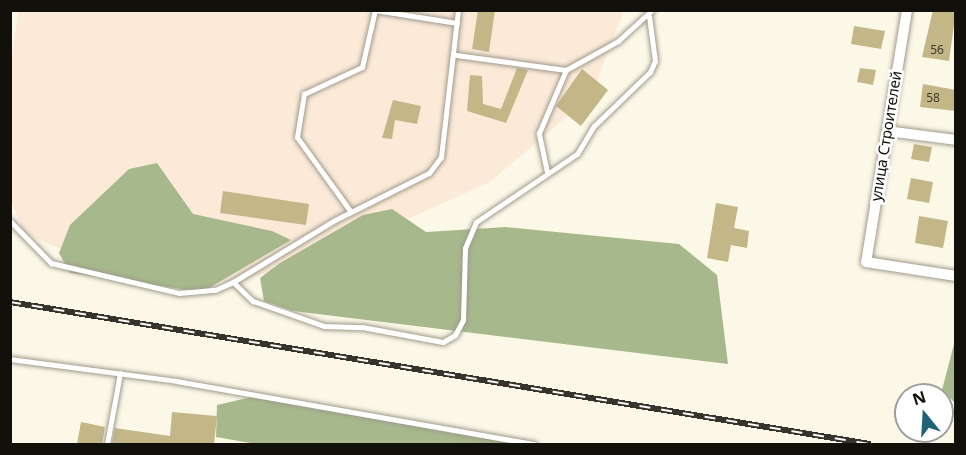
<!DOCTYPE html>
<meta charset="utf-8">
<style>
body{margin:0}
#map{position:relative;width:966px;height:455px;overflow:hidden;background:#fcf8e8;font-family:"Noto Sans",sans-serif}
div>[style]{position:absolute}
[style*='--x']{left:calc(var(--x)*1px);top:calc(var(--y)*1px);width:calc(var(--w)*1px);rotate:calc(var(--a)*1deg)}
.industrial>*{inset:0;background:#fcead9}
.forest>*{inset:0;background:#a7b98c}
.building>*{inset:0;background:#c3b788}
.roads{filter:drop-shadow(0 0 2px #9f9b8d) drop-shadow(0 0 2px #9f9b8d)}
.service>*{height:5px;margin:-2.5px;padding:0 2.5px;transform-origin:2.5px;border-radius:2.5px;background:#fff}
.minor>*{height:10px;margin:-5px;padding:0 5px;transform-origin:5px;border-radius:5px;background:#fff}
.rail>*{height:6px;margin-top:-3px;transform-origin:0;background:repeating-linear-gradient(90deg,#fff 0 11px,#35332c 0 22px);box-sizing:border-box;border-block:2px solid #35332c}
span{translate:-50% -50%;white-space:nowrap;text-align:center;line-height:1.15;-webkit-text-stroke:5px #fff;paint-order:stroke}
.number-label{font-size:12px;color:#3e3a2a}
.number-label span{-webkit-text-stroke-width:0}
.street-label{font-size:15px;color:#12100b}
.frame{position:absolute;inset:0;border:12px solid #12100b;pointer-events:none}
.north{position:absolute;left:894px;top:383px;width:60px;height:60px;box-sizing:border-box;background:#fff;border:2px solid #a09f9d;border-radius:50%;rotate:342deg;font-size:16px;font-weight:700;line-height:24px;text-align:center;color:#12100b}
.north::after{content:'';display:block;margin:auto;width:21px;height:27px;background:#226277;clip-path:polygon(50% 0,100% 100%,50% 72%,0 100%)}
</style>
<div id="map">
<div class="industrial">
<div style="clip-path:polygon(18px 11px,624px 11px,591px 96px,490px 182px,328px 255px,234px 283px,105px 268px,24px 233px,11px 201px,10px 72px)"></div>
</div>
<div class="forest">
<div style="clip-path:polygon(157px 163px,193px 214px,272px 231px,291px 240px,202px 292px,70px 273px,59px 253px,70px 225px,129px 169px)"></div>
<div style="clip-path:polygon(392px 209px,426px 232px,506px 227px,679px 244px,717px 275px,728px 364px,293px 311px,264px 301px,260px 278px,280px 263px,363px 215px)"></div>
<div style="clip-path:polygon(955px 340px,956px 402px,955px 403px,942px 390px)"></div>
<div style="clip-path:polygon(260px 395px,519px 444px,256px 444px,216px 437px,217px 405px)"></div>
</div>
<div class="building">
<div style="clip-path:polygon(478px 10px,495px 10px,489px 52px,472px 49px)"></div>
<div style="clip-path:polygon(933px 10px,956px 10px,949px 61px,922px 57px)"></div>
<div style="clip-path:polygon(854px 26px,885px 31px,881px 49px,851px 44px)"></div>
<div style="clip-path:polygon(517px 68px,528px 70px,506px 123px,467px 111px,470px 75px,482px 76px,483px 104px,501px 109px)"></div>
<div style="clip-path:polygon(860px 68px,876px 70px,873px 85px,857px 82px)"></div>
<div style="clip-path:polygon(582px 69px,608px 90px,581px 126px,556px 106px)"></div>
<div style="clip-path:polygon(923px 84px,956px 90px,956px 111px,920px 107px)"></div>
<div style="clip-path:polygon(393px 100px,421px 106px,417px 124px,395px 120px,392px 139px,382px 138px)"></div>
<div style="clip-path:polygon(914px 144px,932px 147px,929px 162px,911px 159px)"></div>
<div style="clip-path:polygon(911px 178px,933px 182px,929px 203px,907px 199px)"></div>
<div style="clip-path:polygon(223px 191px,309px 204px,306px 225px,220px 213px)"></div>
<div style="clip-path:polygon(716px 203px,738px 207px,734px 228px,749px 231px,747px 248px,731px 245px,728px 262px,707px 258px)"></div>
<div style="clip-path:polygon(919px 216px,948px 221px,943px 248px,915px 243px)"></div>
<div style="clip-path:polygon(172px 412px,217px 416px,214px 444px,112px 444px,115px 428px,170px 436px)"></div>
<div style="clip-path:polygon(81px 422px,105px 427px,102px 444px,77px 444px)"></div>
</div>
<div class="roads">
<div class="service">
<div style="--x:375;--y:10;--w:83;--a:9"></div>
<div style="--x:456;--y:55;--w:111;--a:7.8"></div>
<div style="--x:566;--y:70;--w:60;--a:-29.1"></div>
<div style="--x:618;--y:41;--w:46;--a:-42.4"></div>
<div style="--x:547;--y:172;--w:40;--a:-102"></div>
<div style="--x:539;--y:133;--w:69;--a:-66.8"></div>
<div style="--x:351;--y:212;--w:92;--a:-125.8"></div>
<div style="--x:297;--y:137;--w:44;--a:-80.8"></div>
<div style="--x:304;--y:94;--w:64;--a:-25"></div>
<div style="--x:362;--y:67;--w:58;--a:-77.2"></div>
<div style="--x:10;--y:221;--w:59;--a:45.7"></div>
<div style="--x:51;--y:263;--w:131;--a:13.2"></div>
<div style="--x:179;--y:293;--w:36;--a:-5"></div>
<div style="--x:215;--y:290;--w:20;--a:-24"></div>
<div style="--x:233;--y:282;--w:119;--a:-31.3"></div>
<div style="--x:335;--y:220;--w:105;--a:-26.6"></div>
<div style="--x:429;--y:173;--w:20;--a:-53"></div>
<div style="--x:441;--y:157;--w:148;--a:-83.4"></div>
<div style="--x:233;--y:282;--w:28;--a:44"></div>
<div style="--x:253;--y:301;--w:75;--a:19.4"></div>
<div style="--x:324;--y:326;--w:38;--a:2"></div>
<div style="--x:362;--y:327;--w:82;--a:10.5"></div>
<div style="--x:443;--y:342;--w:14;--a:-30"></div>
<div style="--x:455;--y:335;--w:17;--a:-62"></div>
<div style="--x:463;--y:320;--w:72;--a:-88.4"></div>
<div style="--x:465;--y:248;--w:28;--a:-67"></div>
<div style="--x:476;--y:222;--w:122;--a:-34"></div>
<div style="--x:577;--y:154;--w:33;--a:-59"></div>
<div style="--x:594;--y:126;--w:78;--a:-44"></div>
<div style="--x:650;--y:72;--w:12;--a:-66"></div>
<div style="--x:655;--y:61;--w:45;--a:-97.6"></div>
<div style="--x:10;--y:359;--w:167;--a:7.5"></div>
<div style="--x:176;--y:381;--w:364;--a:10"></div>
<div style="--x:107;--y:444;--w:72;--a:-79.6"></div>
</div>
<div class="minor">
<div style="--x:907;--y:10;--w:255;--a:99.2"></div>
<div style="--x:866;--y:262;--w:91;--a:8.8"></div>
<div style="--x:887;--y:131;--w:70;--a:7.4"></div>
</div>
</div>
<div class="rail">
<div style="--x:10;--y:302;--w:872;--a:9.38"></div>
</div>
<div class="number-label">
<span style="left:937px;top:50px">56</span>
<span style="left:933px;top:98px">58</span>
</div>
<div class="street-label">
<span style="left:886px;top:136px;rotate:-81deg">улица Строителей</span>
</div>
<div class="frame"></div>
<div class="north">N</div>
</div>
